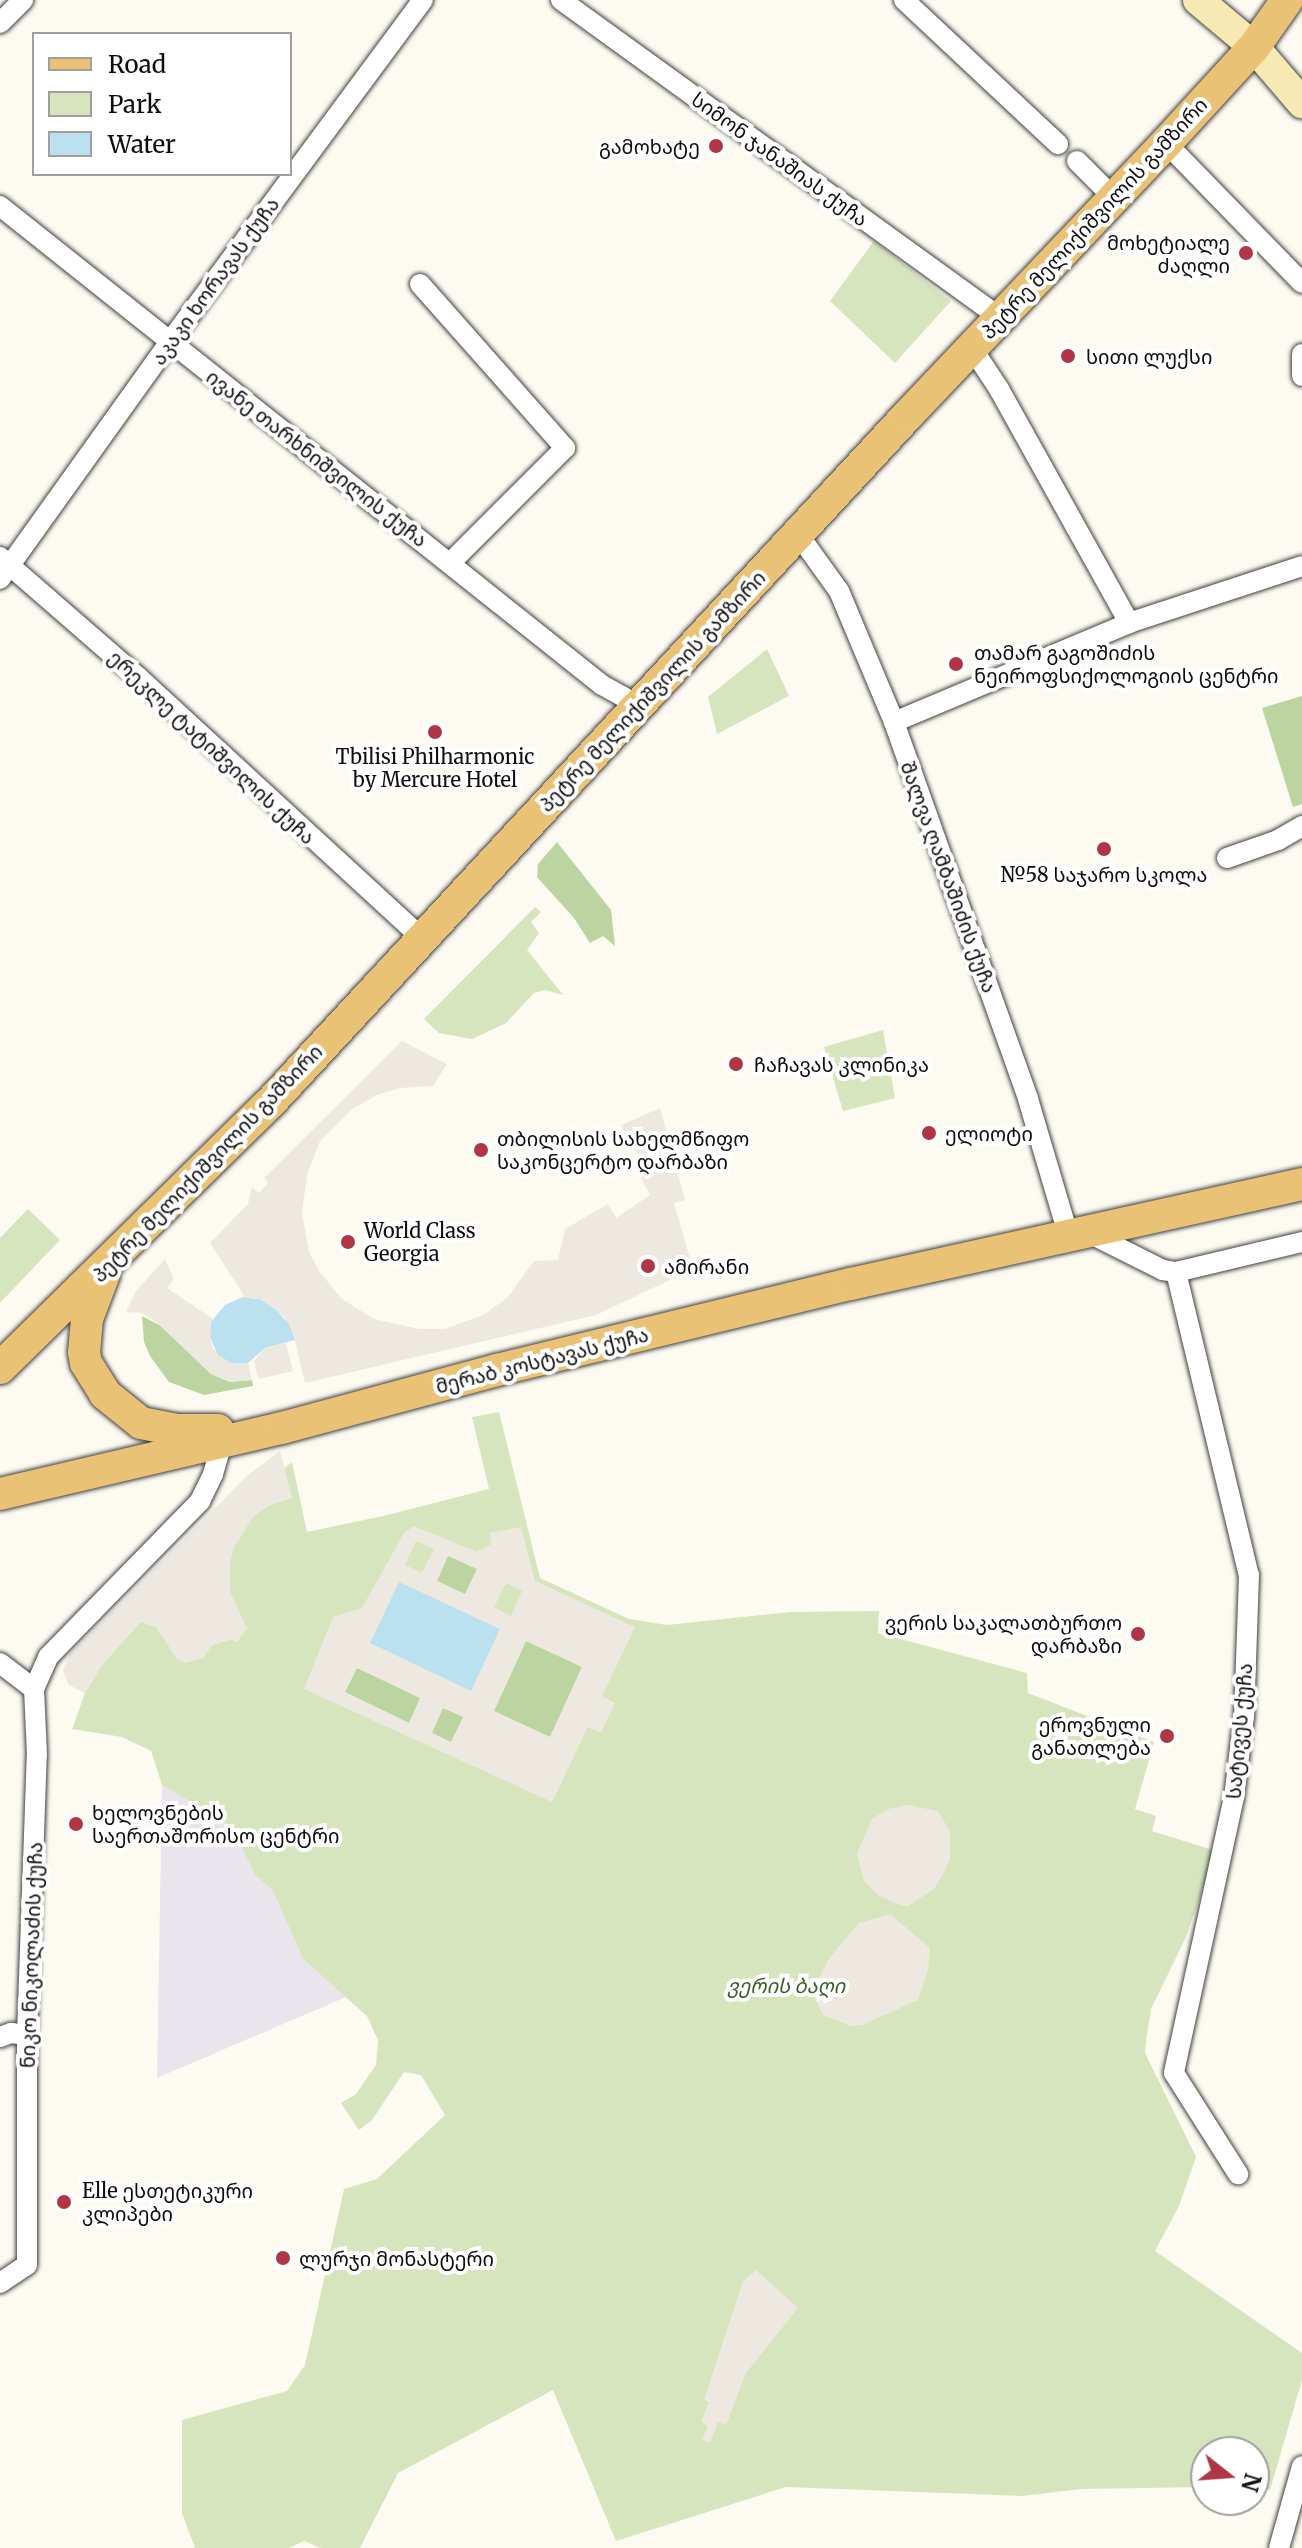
<!DOCTYPE html>
<meta charset="utf-8">
<style>
body{margin:0}
#map{position:relative;width:1302px;height:2548px;overflow:hidden;background:#fdfaf1;font-family:Merriweather,"Noto Sans Georgian",serif}
div>[style]{position:absolute}
[style*='--x']{left:calc(var(--x)*1px);top:calc(var(--y)*1px);width:calc(var(--w)*1px);rotate:calc(var(--a)*1deg)}
.industrial>*{inset:0;background:#eae4ec}
.green>*{inset:0;background:#d6e5be}
.forest>*{inset:0;background:#bcd49f}
.plaza>*{inset:0;background:#eee9e0}
.water>*{inset:0;background:#bbe1f0}
.roads{filter:drop-shadow(0 0 2px #414141) drop-shadow(0 0 2px #414141)}
.street>*{height:20px;margin:-10px;padding:0 10px;transform-origin:10px;border-radius:10px;background:#fff}
.secondary>*{height:30px;margin:-15px;padding:0 15px;transform-origin:15px;border-radius:15px;background:#f6e9b3}
.primary>*{height:32px;margin:-16px;padding:0 16px;transform-origin:16px;border-radius:16px;background:#eac275}
.dots>*{width:22px;height:22px;translate:-50% -50%;box-sizing:border-box;border:4px solid #fff;border-radius:50%}
span{translate:-50% -50%;white-space:nowrap;text-align:center;line-height:1.15;-webkit-text-stroke:8px #fff;paint-order:stroke}
.poi-label{font-size:20px;color:#0e0e0e}
.right{translate:-100% -50%;text-align:right}
.left{translate:0 -50%;text-align:left}
.street-label{font-size:20px;color:#0e0e0e}
.park-label{font-size:20px;color:#375f25;font-style:italic}
.legend{position:absolute;left:32px;top:32px;width:260px;height:144px;box-sizing:border-box;background:#fff;border:2px solid #9f9f9f;margin:0;padding:10px 14px;list-style:none;font-size:24px;color:#0e0e0e}
.legend li{display:flex;align-items:center;gap:16px;height:40px}
.legend b{width:40px;border:2px solid #9f9f9f}
.north{position:absolute;left:1190px;top:2436px;width:80px;height:80px;box-sizing:border-box;background:#fff;border:2px solid #9f9f9f;border-radius:50%;rotate:107deg;font-size:22px;font-weight:700;line-height:32px;text-align:center;color:#0e0e0e}
.north::after{content:'';display:block;margin:auto;width:28px;height:36px;background:#b03546;clip-path:polygon(50% 0,100% 100%,50% 72%,0 100%)}
</style>
<div id="map">
<div class="industrial">
<div style="clip-path:polygon(162px 1785px,232px 1827px,255px 1875px,273px 1891px,303px 1959px,346px 1997px,157px 2078px)"></div>
</div>
<div class="green">
<div style="clip-path:polygon(874px 241px,951px 301px,895px 363px,830px 301px)"></div>
<div style="clip-path:polygon(767px 649px,789px 696px,717px 734px,708px 697px)"></div>
<div style="clip-path:polygon(535px 907px,541px 912px,531px 922px,539px 933px,527px 950px,563px 995px,545px 990px,534px 993px,506px 1023px,472px 1039px,439px 1033px,424px 1019px)"></div>
<div style="clip-path:polygon(883px 1030px,895px 1098px,843px 1111px,824px 1047px)"></div>
<div style="clip-path:polygon(28px 1209px,60px 1240px,0 1303px,0 1238px)"></div>
<div style="clip-path:polygon(499px 1412px,540px 1578px,629px 1619px,667px 1625px,791px 1612px,879px 1611px,878px 1633px,1027px 1673px,1028px 1693px,1154px 1742px,1135px 1809px,1156px 1816px,1152px 1831px,1216px 1851px,1186px 1937px,1151px 2009px,1146px 2041px,1145px 2053px,1196px 2157px,1179px 2206px,1155px 2251px,1302px 2353px,1302px 2380px,1270px 2490px,1254px 2489px,1254px 2452px,1206px 2452px,1206px 2487px,1081px 2489px,1022px 2496px,786px 2487px,616px 2541px,553px 2390px,398px 2473px,360px 2548px,321px 2548px,304px 2541px,289px 2548px,195px 2548px,182px 2513px,182px 2420px,287px 2391px,305px 2365px,344px 2189px,377px 2179px,445px 2115px,421px 2075px,404px 2072px,372px 2120px,359px 2130px,341px 2103px,356px 2094px,376px 2065px,378px 2040px,367px 2016px,303px 1959px,273px 1891px,255px 1875px,232px 1827px,162px 1785px,151px 1751px,122px 1737px,72px 1729px,85px 1693px,101px 1666px,258px 1490px,292px 1462px,307px 1532px,383px 1516px,489px 1489px,472px 1417px)"></div>
</div>
<div class="forest">
<div style="clip-path:polygon(1302px 696px,1302px 804px,1293px 807px,1262px 708px)"></div>
<div style="clip-path:polygon(557px 842px,611px 910px,615px 946px,603px 936px,590px 943px,574px 918px,537px 877px,538px 864px)"></div>
<div style="clip-path:polygon(142px 1316px,163px 1327px,211px 1374px,230px 1382px,252px 1380px,253px 1386px,204px 1395px,169px 1382px,150px 1356px,144px 1342px)"></div>
<div style="clip-path:polygon(448px 1555px,477px 1569px,465px 1594px,437px 1581px)"></div>
<div style="clip-path:polygon(526px 1641px,582px 1667px,550px 1737px,494px 1711px)"></div>
<div style="clip-path:polygon(357px 1668px,421px 1698px,409px 1723px,345px 1692px)"></div>
<div style="clip-path:polygon(443px 1708px,464px 1717px,451px 1743px,432px 1733px)"></div>
</div>
<div class="plaza">
<div style="clip-path:polygon(402px 1041px,447px 1064px,433px 1086px,400px 1088px,377px 1095px,352px 1109px,320px 1141px,307px 1175px,302px 1213px,309px 1252px,319px 1271px,342px 1299px,374px 1319px,419px 1329px,445px 1329px,483px 1315px,507px 1298px,534px 1261px,558px 1260px,565px 1229px,608px 1204px,616px 1218px,650px 1195px,641px 1178px,649px 1173px,621px 1125px,660px 1108px,685px 1200px,674px 1203px,693px 1269px,596px 1315px,305px 1383px,294px 1337px,284px 1317px,259px 1299px,245px 1297px,210px 1243px,248px 1204px,252px 1187px,259px 1193px,268px 1183px,264px 1178px)"></div>
<div style="clip-path:polygon(165px 1259px,174px 1279px,167px 1288px,213px 1319px,210px 1337px,213px 1349px,231px 1362px,248px 1363px,252px 1380px,230px 1382px,211px 1374px,155px 1321px,142px 1313px,126px 1312px,136px 1291px)"></div>
<div style="clip-path:polygon(286px 1343px,293px 1371px,258px 1379px,254px 1361px,265px 1348px)"></div>
<div style="clip-path:polygon(280px 1451px,292px 1498px,268px 1506px,253px 1517px,233px 1549px,230px 1564px,230px 1592px,247px 1628px,237px 1642px,231px 1640px,212px 1645px,203px 1658px,186px 1663px,177px 1659px,156px 1627px,140px 1622px,101px 1666px,85px 1693px,69px 1685px,63px 1670px,70px 1654px,248px 1475px)"></div>
<div style="clip-path:polygon(evenodd,414px 1526px,477px 1552px,491px 1544px,490px 1533px,521px 1527px,535px 1581px,635px 1627px,602px 1696px,615px 1703px,601px 1733px,588px 1727px,552px 1802px,304px 1689px,333px 1617px,362px 1608px,404px 1533px,414px 1526px,416px 1541px,434px 1549px,422px 1573px,405px 1565px,416px 1541px,414px 1526px,448px 1556px,477px 1569px,465px 1594px,437px 1581px,448px 1556px,414px 1526px,506px 1583px,522px 1591px,511px 1616px,494px 1607px,506px 1583px,414px 1526px,526px 1641px,582px 1667px,550px 1737px,494px 1711px,526px 1641px,414px 1526px,357px 1668px,420px 1698px,409px 1723px,345px 1692px,357px 1668px,414px 1526px,443px 1708px,463px 1717px,451px 1742px,432px 1733px,443px 1708px)"></div>
<div style="clip-path:polygon(908px 1805px,938px 1811px,950px 1832px,950px 1859px,943px 1874px,935px 1888px,908px 1906px,897px 1904px,878px 1895px,864px 1881px,857px 1853px,872px 1819px,888px 1809px)"></div>
<div style="clip-path:polygon(890px 1914px,930px 1948px,928px 1970px,918px 2000px,862px 2025px,851px 2026px,823px 2015px,812px 1992px,830px 1957px,859px 1923px)"></div>
<div style="clip-path:polygon(756px 2270px,798px 2308px,746px 2373px,726px 2425px,718px 2422px,710px 2443px,702px 2440px,708px 2426px,701px 2422px,709px 2402px,704px 2400px,743px 2281px)"></div>
</div>
<div class="water">
<div style="clip-path:polygon(243px 1297px,259px 1299px,275px 1309px,289px 1324px,295px 1340px,265px 1348px,248px 1363px,231px 1363px,218px 1355px,210px 1337px,211px 1322px,225px 1305px)"></div>
<div style="clip-path:polygon(399px 1582px,500px 1629px,471px 1691px,370px 1643px)"></div>
</div>
<div class="roads">
<div class="street">
<div style="--x:561;--y:0;--w:541;--a:35.89"></div>
<div style="--x:904;--y:0;--w:211;--a:43.1"></div>
<div style="--x:0;--y:23;--w:33;--a:-45"></div>
<div style="--x:1166;--y:143;--w:195;--a:45.8"></div>
<div style="--x:1077;--y:161;--w:52;--a:45"></div>
<div style="--x:0;--y:206;--w:769;--a:38.51"></div>
<div style="--x:602;--y:685;--w:41;--a:29.1"></div>
<div style="--x:420;--y:284;--w:219;--a:48.5"></div>
<div style="--x:565;--y:448;--w:161;--a:135"></div>
<div style="--x:972;--y:348;--w:49;--a:56.6"></div>
<div style="--x:999;--y:389;--w:268;--a:60.9"></div>
<div style="--x:1302;--y:354;--w:22;--a:90"></div>
<div style="--x:798;--y:534;--w:70;--a:54.3"></div>
<div style="--x:839;--y:591;--w:142;--a:67.2"></div>
<div style="--x:894;--y:722;--w:400;--a:70.4"></div>
<div style="--x:1028;--y:1099;--w:141;--a:73.5"></div>
<div style="--x:0;--y:557;--w:184;--a:41"></div>
<div style="--x:139;--y:678;--w:384;--a:42.6"></div>
<div style="--x:0;--y:579;--w:290;--a:-54.4"></div>
<div style="--x:169;--y:343;--w:427;--a:-53.5"></div>
<div style="--x:894;--y:722;--w:255;--a:-22.8"></div>
<div style="--x:1129;--y:623;--w:182;--a:-18.2"></div>
<div style="--x:1227;--y:858;--w:54;--a:-19.4"></div>
<div style="--x:1278;--y:840;--w:28;--a:-30"></div>
<div style="--x:1085;--y:1231;--w:87;--a:26.6"></div>
<div style="--x:1163;--y:1270;--w:13;--a:9"></div>
<div style="--x:1176;--y:1272;--w:130;--a:-13.4"></div>
<div style="--x:1176;--y:1272;--w:312;--a:76.5"></div>
<div style="--x:1249;--y:1575;--w:141;--a:92"></div>
<div style="--x:1244;--y:1716;--w:82;--a:97"></div>
<div style="--x:1234;--y:1797;--w:282;--a:102.3"></div>
<div style="--x:1174;--y:2073;--w:120;--a:57.6"></div>
<div style="--x:0;--y:1663;--w:43;--a:37.4"></div>
<div style="--x:0;--y:2037;--w:12;--a:-20"></div>
<div style="--x:11;--y:2033;--w:16;--a:7"></div>
<div style="--x:0;--y:2283;--w:32;--a:-34"></div>
<div style="--x:27;--y:2265;--w:230;--a:-90"></div>
<div style="--x:27;--y:2035;--w:280;--a:-88"></div>
<div style="--x:37;--y:1755;--w:66;--a:-92.6"></div>
<div style="--x:34;--y:1689;--w:35;--a:-66"></div>
<div style="--x:48;--y:1657;--w:218;--a:-45.7"></div>
<div style="--x:200;--y:1501;--w:30;--a:-64"></div>
<div style="--x:213;--y:1474;--w:33;--a:-74"></div>
<div style="--x:1279;--y:2548;--w:85;--a:-74.3"></div>
</div>
<div class="secondary">
<div style="--x:1198;--y:0;--w:73;--a:40"></div>
<div style="--x:1254;--y:47;--w:74;--a:49.4"></div>
</div>
<div class="primary">
<div style="--x:104;--y:1274;--w:48;--a:110.7"></div>
<div style="--x:87;--y:1319;--w:33;--a:95"></div>
<div style="--x:84;--y:1352;--w:11;--a:80"></div>
<div style="--x:86;--y:1363;--w:36;--a:58"></div>
<div style="--x:105;--y:1394;--w:46;--a:38.9"></div>
<div style="--x:141;--y:1423;--w:38;--a:11"></div>
<div style="--x:178;--y:1430;--w:40;--a:0"></div>
<div style="--x:0;--y:1368;--w:377;--a:-44.5"></div>
<div style="--x:269;--y:1104;--w:940;--a:-47.16"></div>
<div style="--x:908;--y:415;--w:375;--a:-46.5"></div>
<div style="--x:1166;--y:143;--w:130;--a:-47.5"></div>
<div style="--x:1254;--y:47;--w:57;--a:-54.9"></div>
<div style="--x:0;--y:1494;--w:290;--a:-13.2"></div>
<div style="--x:282;--y:1428;--w:223;--a:-15.1"></div>
<div style="--x:497;--y:1370;--w:364;--a:-13.7"></div>
<div style="--x:851;--y:1284;--w:462;--a:-12.5"></div>
</div>
</div>
<div class="dots">
<div style="left:716px;top:146px;background:#b03546"></div>
<div style="left:1246px;top:253px;background:#b03546"></div>
<div style="left:1068px;top:356px;background:#b03546"></div>
<div style="left:956px;top:664px;background:#b03546"></div>
<div style="left:435px;top:732px;background:#b03546"></div>
<div style="left:1104px;top:849px;background:#b03546"></div>
<div style="left:736px;top:1064px;background:#b03546"></div>
<div style="left:929px;top:1133px;background:#b03546"></div>
<div style="left:481px;top:1150px;background:#b03546"></div>
<div style="left:348px;top:1242px;background:#b03546"></div>
<div style="left:648px;top:1266px;background:#b03546"></div>
<div style="left:1138px;top:1634px;background:#b03546"></div>
<div style="left:1167px;top:1736px;background:#b03546"></div>
<div style="left:76px;top:1824px;background:#b03546"></div>
<div style="left:64px;top:2202px;background:#b03546"></div>
<div style="left:283px;top:2258px;background:#b03546"></div>
</div>
<div class="poi-label">
<span class="right" style="left:700px;top:146px">გამოხატე</span>
<span class="right" style="left:1230px;top:254px">მოხეტიალე<br>ძაღლი</span>
<span class="left" style="left:1086px;top:356px">სითი ლუქსი</span>
<span class="left" style="left:974px;top:664px">თამარ გაგოშიძის<br>ნეიროფსიქოლოგიის ცენტრი</span>
<span style="left:435px;top:768px">Tbilisi Philharmonic<br>by Mercure Hotel</span>
<span style="left:1104px;top:874px">№58 საჯარო სკოლა</span>
<span class="left" style="left:754px;top:1064px">ჩაჩავას კლინიკა</span>
<span class="left" style="left:945px;top:1133px">ელიოტი</span>
<span class="left" style="left:497px;top:1150px">თბილისის სახელმწიფო<br>საკონცერტო დარბაზი</span>
<span class="left" style="left:364px;top:1242px">World Class<br>Georgia</span>
<span class="left" style="left:664px;top:1266px">ამირანი</span>
<span class="right" style="left:1122px;top:1634px">ვერის საკალათბურთო<br>დარბაზი</span>
<span class="right" style="left:1151px;top:1736px">ეროვნული<br>განათლება</span>
<span class="left" style="left:92px;top:1824px">ხელოვნების<br>საერთაშორისო ცენტრი</span>
<span class="left" style="left:82px;top:2202px">Elle ესთეტიკური<br>კლიპები</span>
<span class="left" style="left:299px;top:2258px">ლურჯი მონასტერი</span>
</div>
<div class="street-label">
<span style="left:780px;top:159px;rotate:36deg">სიმონ ჯანაშიას ქუჩა</span>
<span style="left:1094px;top:218px;rotate:-47deg">პეტრე მელიქიშვილის გამზირი</span>
<span style="left:215px;top:281px;rotate:-54deg">აკაკი ხორავას ქუჩა</span>
<span style="left:317px;top:458px;rotate:38deg">ივანე თარხნიშვილის ქუჩა</span>
<span style="left:652px;top:691px;rotate:-47deg">პეტრე მელიქიშვილის გამზირი</span>
<span style="left:212px;top:747px;rotate:43deg">ერეკლე ტატიშვილის ქუჩა</span>
<span style="left:949px;top:877px;rotate:70deg">შალვა ღამბაშიძის ქუჩა</span>
<span style="left:207px;top:1163px;rotate:-46deg">პეტრე მელიქიშვილის გამზირი</span>
<span style="left:542px;top:1360px;rotate:-14deg">მერაბ კოსტავას ქუჩა</span>
<span style="left:1239px;top:1731px;rotate:-85deg">სატივეს ქუჩა</span>
<span style="left:31px;top:1955px;rotate:-88deg">ნიკო ნიკოლაძის ქუჩა</span>
</div>
<div class="park-label">
<span style="left:786px;top:1985px">ვერის ბაღი</span>
</div>
<ul class="legend">
<li><b style="height:10px;background:#eac275"></b>Road</li>
<li><b style="height:22px;background:#d6e5be"></b>Park</li>
<li><b style="height:22px;background:#bbe1f0"></b>Water</li>
</ul>
<div class="north">N</div>
</div>
